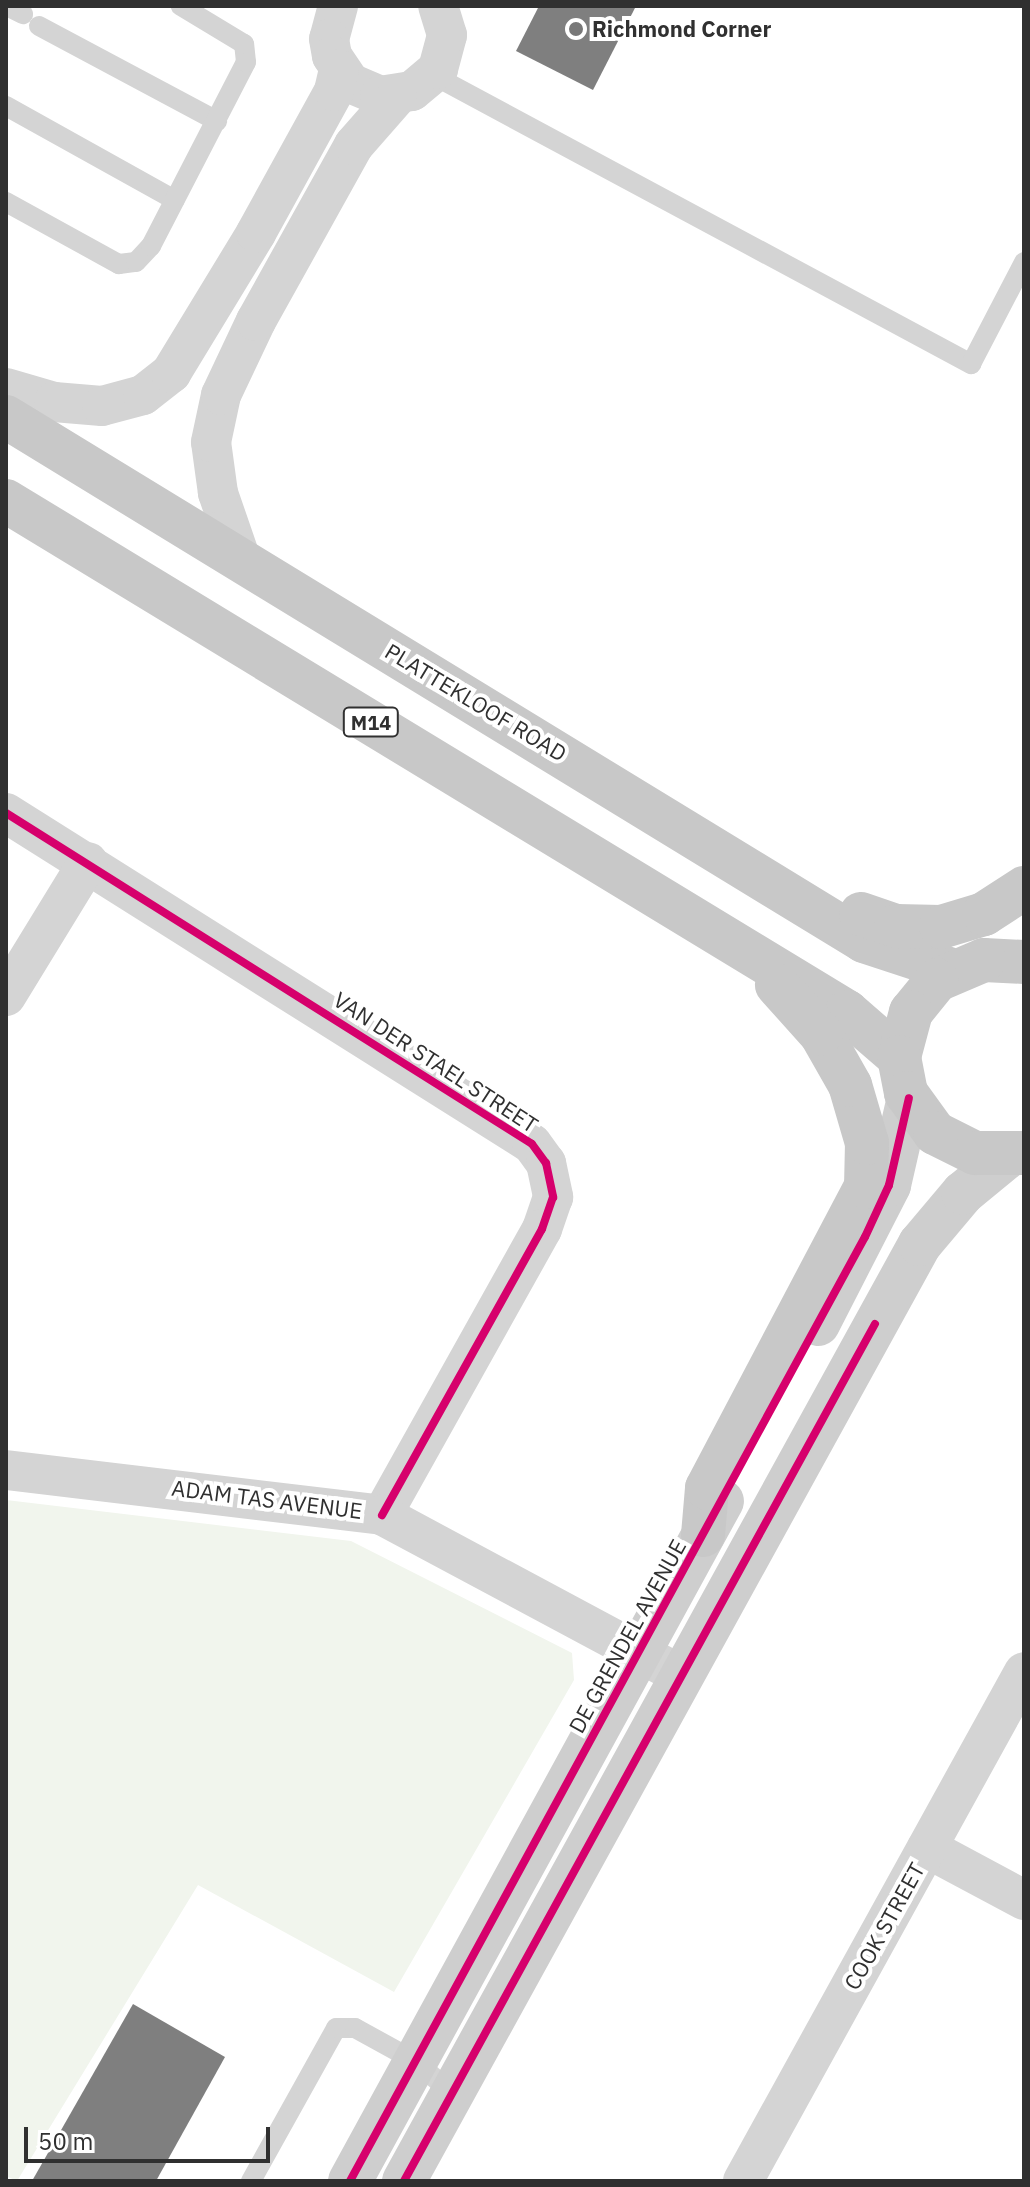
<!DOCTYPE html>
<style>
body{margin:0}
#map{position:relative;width:1030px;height:2187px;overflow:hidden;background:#fff;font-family:"IBM Plex Sans",sans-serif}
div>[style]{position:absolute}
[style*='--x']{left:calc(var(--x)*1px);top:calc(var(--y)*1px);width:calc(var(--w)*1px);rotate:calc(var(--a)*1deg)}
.green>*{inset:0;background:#f1f5ed}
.building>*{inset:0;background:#7f7f7f}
.lane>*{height:20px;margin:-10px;padding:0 10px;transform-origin:10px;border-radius:10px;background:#d4d4d4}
.street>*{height:40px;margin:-20px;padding:0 20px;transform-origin:20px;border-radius:20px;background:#d4d4d4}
.secondary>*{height:44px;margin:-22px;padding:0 22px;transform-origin:22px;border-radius:22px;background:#cecece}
.primary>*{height:44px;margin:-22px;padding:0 22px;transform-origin:22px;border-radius:22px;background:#c8c8c8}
.cycleway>*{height:8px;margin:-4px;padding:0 4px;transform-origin:4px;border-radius:4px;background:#d6006c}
.dots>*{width:22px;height:22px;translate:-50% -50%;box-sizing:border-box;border:4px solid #fff;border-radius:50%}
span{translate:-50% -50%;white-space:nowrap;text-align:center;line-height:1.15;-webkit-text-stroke:8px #fff;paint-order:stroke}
.shield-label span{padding:2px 6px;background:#fff;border:2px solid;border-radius:6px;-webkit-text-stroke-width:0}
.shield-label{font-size:20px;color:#303030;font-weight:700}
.poi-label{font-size:22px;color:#303030;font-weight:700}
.left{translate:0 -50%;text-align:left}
.street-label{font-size:22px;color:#303030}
.frame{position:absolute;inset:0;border:8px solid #303030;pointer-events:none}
.scale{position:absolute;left:24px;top:2127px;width:246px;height:36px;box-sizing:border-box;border:4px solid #303030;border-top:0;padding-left:10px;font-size:24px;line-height:28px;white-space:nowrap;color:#303030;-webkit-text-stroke:6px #fff;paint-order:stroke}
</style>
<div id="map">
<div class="green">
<div style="clip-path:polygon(6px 1500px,351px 1541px,572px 1653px,574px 1680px,394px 1992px,198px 1885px,17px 2181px,6px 2176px)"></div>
</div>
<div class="building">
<div style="clip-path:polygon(539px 6px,636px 6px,593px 90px,516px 51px)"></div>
<div style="clip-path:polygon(133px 2004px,225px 2057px,156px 2181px,32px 2181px)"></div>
</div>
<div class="lane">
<div style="--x:7;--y:6;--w:18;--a:27"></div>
<div style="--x:39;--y:26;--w:202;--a:28.1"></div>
<div style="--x:433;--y:75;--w:611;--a:28.24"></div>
<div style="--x:971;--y:364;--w:115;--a:-62.5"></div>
<div style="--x:6;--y:106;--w:193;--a:29.1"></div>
<div style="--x:6;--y:202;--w:129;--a:28.8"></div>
<div style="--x:119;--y:264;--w:17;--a:-7"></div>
<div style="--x:136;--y:262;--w:22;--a:-47"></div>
<div style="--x:151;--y:246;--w:207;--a:-62.7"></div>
<div style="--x:246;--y:62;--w:18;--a:-96"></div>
<div style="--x:244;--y:44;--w:74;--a:-148.9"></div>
<div style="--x:251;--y:2181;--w:175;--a:-60.9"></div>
<div style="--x:336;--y:2028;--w:19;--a:0"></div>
<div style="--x:355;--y:2028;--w:68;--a:28.8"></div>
<div style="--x:415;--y:2061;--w:49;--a:40.9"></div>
</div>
<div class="street">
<div style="--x:338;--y:6;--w:34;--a:105"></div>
<div style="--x:329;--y:39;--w:17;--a:80"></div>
<div style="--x:332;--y:56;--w:32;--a:56"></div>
<div style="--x:350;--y:83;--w:33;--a:23"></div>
<div style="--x:380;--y:96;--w:32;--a:-9"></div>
<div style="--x:412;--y:91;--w:34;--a:-40"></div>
<div style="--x:438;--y:69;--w:35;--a:-75"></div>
<div style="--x:447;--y:35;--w:30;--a:-107"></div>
<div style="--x:6;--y:388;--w:50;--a:16.3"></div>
<div style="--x:54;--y:402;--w:48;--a:4.8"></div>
<div style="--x:102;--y:406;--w:42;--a:-15"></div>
<div style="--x:143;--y:395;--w:36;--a:-38"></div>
<div style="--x:171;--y:373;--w:164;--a:-58.7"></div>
<div style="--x:256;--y:233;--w:162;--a:-61.2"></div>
<div style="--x:334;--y:91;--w:22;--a:-77"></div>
<div style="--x:240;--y:557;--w:68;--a:-109"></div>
<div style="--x:218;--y:493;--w:51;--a:-97.8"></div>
<div style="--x:211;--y:442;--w:48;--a:-78"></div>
<div style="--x:221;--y:395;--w:82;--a:-64.7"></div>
<div style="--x:256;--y:321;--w:201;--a:-60.9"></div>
<div style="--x:354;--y:145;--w:65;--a:-48.7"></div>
<div style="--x:6;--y:813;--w:621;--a:32.18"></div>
<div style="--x:532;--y:1144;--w:24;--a:54"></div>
<div style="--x:546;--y:1163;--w:35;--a:78"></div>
<div style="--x:553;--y:1197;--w:34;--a:109"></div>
<div style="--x:542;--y:1229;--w:328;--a:119.2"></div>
<div style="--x:6;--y:996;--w:157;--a:-58.5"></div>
<div style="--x:6;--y:1470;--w:379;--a:6.8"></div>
<div style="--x:382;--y:1515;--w:338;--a:28.2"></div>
<div style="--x:927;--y:1848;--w:110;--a:28.2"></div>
<div style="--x:743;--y:2181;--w:581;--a:-61.1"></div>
</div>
<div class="secondary">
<div style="--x:818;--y:1324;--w:156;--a:-62.9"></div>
<div style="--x:889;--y:1185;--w:89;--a:-77.1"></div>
<div style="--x:350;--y:2181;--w:775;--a:-61.32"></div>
<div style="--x:404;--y:2181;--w:1070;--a:-61.16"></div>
<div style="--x:920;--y:1244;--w:67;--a:-49.9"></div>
<div style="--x:963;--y:1193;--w:58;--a:-39.4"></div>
</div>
<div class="primary">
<div style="--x:6;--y:417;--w:1005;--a:31.41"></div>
<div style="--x:864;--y:941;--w:93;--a:18.2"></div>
<div style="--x:6;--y:501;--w:984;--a:31.28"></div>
<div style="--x:847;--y:1012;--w:69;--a:40.9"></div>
<div style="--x:861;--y:914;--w:37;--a:19"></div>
<div style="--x:896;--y:926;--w:45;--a:1.3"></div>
<div style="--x:941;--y:927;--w:45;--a:-16.8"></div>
<div style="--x:984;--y:914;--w:48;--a:-33"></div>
<div style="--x:1024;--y:962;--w:40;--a:-177.1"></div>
<div style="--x:984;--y:960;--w:51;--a:156.9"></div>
<div style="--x:937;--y:980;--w:41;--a:129.1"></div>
<div style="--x:911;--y:1012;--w:47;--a:104.9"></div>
<div style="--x:899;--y:1057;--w:37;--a:79"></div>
<div style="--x:906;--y:1093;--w:49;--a:54.1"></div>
<div style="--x:935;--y:1133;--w:45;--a:26.6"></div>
<div style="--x:975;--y:1153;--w:49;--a:0"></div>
<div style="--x:703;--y:1535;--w:47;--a:-85.1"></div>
<div style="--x:707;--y:1488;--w:340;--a:-62.2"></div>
<div style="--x:866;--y:1187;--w:44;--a:-88.7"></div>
<div style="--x:867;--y:1143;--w:60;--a:-106.3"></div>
<div style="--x:850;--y:1085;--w:59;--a:-119.6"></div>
<div style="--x:821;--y:1034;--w:66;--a:-131.9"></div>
</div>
<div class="cycleway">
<div style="--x:6;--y:813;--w:621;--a:32.18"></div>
<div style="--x:532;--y:1144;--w:24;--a:54"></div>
<div style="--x:546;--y:1163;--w:35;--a:78"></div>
<div style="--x:553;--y:1197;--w:34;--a:109"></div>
<div style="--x:542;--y:1229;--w:328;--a:119.2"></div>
<div style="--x:350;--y:2181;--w:1075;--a:-61.39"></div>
<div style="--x:865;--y:1237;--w:57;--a:-65.2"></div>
<div style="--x:889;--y:1185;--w:89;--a:-77.1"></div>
<div style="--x:404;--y:2181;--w:978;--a:-61.21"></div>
</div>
<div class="dots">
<div style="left:576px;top:29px;background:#787878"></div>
</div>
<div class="shield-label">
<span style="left:371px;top:722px">M14</span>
</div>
<div class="poi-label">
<span class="left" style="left:592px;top:29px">Richmond Corner</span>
</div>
<div class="street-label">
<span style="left:476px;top:702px;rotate:31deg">PLATTEKLOOF ROAD</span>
<span style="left:436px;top:1062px;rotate:33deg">VAN DER STAEL STREET</span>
<span style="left:267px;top:1499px;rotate:7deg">ADAM TAS AVENUE</span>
<span style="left:627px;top:1636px;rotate:-61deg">DE GRENDEL AVENUE</span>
<span style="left:884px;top:1926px;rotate:-61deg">COOK STREET</span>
</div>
<div class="frame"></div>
<div class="scale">50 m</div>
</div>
